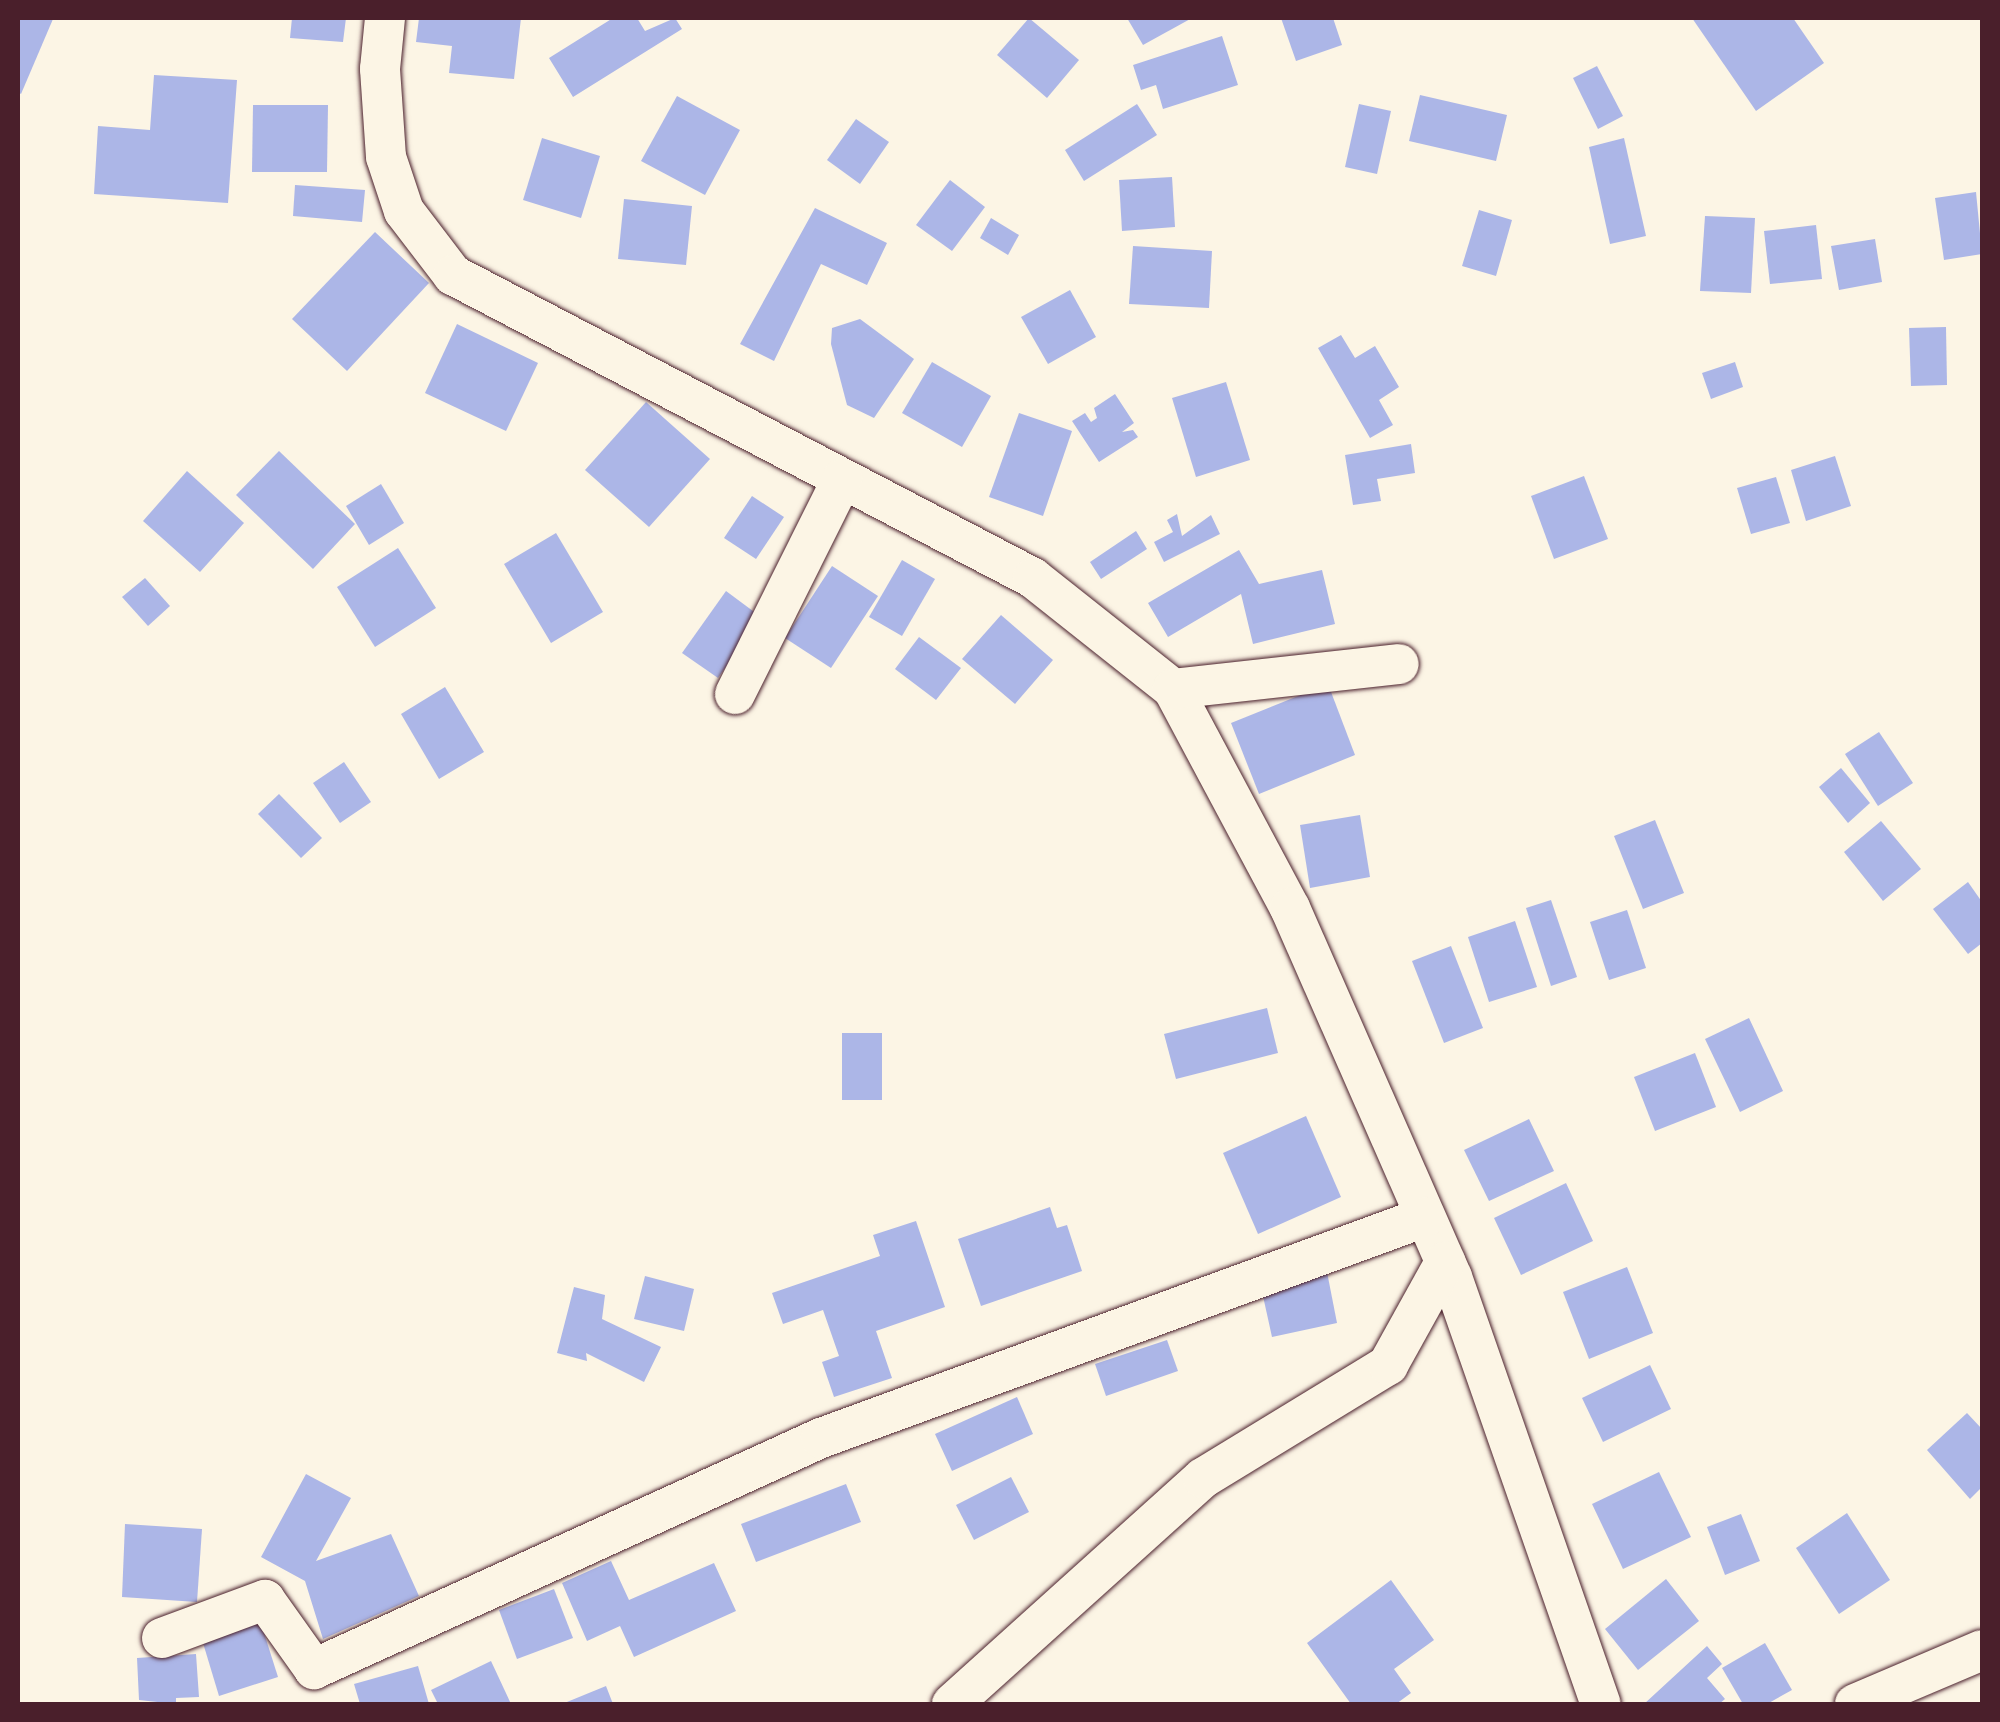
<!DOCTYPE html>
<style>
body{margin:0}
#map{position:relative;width:2000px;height:1722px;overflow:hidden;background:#fcf5e5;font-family:"Gochi Hand",sans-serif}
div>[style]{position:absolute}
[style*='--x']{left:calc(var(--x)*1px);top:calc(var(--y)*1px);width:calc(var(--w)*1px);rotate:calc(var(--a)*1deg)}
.building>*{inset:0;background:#acb6e7}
.roads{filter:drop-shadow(0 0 2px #4a1f2b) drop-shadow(0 0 2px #4a1f2b)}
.minor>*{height:40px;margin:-20px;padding:0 20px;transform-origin:20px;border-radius:20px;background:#fcf5e5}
span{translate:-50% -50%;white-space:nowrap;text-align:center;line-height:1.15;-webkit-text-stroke:9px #fcf5e5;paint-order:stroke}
.frame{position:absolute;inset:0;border:20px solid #4a1f2b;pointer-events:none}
</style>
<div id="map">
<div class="building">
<div style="clip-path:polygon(18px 18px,53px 19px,21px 94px,18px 92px)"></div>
<div style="clip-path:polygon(292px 18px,346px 18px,343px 42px,290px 38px)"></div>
<div style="clip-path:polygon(419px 18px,521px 18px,514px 79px,449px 73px,452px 46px,416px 42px)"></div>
<div style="clip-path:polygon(613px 18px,637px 18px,645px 31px,675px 18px,682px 29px,573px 97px,549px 58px)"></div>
<div style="clip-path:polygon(1029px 18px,1079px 60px,1047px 98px,997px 55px)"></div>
<div style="clip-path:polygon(1127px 18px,1192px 18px,1143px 45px)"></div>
<div style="clip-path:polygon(1281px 18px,1333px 18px,1342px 45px,1296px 61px)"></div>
<div style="clip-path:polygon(1692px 18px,1793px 18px,1824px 63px,1756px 111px)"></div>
<div style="clip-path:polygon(1222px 36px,1238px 85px,1163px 109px,1156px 85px,1141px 90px,1133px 65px)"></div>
<div style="clip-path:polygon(1597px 66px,1623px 116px,1598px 129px,1573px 78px)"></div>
<div style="clip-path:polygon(154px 75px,237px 80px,228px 203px,94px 194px,98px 126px,150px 130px)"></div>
<div style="clip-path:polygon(1420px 95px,1507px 115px,1496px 161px,1409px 141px)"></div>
<div style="clip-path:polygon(677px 96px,740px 130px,705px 195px,641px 161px)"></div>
<div style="clip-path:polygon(1137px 104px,1157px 135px,1084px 181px,1065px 150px)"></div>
<div style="clip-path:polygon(1359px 104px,1391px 111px,1377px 174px,1345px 167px)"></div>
<div style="clip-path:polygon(253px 105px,328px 105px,327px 172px,252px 172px)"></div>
<div style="clip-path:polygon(856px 119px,889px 142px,860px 184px,827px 160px)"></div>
<div style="clip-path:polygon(542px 138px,600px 156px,581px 218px,523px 200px)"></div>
<div style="clip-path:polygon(1624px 138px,1646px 236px,1610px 244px,1589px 147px)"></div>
<div style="clip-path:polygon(1172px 177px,1175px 227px,1122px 231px,1119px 180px)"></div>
<div style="clip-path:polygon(950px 180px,985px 207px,952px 251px,916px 225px)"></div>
<div style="clip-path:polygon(295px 185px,365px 190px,362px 222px,293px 216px)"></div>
<div style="clip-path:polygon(1976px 192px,1982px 254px,1944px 260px,1935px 198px)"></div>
<div style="clip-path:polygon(624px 199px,692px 206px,686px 265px,618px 259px)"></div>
<div style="clip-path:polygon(815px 208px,887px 243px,867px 285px,821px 264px,774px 361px,740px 344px)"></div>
<div style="clip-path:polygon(1479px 210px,1512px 220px,1496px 276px,1462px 266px)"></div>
<div style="clip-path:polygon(1705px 216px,1755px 218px,1751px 293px,1700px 291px)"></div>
<div style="clip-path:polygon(991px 218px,1019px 235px,1008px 255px,980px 238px)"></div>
<div style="clip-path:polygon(1816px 225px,1822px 279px,1770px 284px,1764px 231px)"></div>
<div style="clip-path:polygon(375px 232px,429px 283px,347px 371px,292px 319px)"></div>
<div style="clip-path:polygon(1875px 239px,1882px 282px,1839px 290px,1831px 246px)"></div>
<div style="clip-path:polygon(1133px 246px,1212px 251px,1209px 308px,1129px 304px)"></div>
<div style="clip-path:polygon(1070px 290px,1096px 337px,1048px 364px,1021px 317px)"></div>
<div style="clip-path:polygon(860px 319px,914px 359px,874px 418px,847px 405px,831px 344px,832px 328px)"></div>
<div style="clip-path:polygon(457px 324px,538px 363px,506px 431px,425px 393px)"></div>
<div style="clip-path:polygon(1946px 327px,1947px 385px,1911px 386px,1909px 328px)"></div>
<div style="clip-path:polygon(1341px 335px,1355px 358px,1375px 346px,1399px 387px,1379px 400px,1393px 425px,1370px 438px,1318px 348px)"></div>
<div style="clip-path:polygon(932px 362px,991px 396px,962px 447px,902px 413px)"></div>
<div style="clip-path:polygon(1735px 362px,1743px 387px,1711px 399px,1702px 373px)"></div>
<div style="clip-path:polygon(1226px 382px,1250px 460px,1196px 477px,1172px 398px)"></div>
<div style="clip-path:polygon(1115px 394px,1134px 423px,1122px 432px,1133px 430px,1138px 437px,1099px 462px,1072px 421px,1085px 413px,1091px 422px,1097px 418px,1094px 408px)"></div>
<div style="clip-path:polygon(646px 402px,710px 459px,649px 527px,585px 470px)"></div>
<div style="clip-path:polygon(1019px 413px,1072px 431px,1043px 516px,989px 497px)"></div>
<div style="clip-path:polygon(1411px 444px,1415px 473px,1377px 479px,1381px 501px,1353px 505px,1345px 455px)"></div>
<div style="clip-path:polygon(279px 451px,355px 524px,313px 569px,236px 495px)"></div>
<div style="clip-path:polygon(1835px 456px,1851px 506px,1806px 521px,1791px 470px)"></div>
<div style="clip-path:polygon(187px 471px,244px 523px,200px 572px,143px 521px)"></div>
<div style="clip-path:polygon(1584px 476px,1608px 539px,1554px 559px,1531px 496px)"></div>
<div style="clip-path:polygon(1776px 477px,1790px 523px,1751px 534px,1737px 488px)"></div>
<div style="clip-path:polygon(381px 484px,404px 523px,369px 545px,346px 506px)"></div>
<div style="clip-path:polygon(752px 496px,784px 517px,756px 559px,724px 538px)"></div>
<div style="clip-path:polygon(1177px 514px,1182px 536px,1211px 515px,1220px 534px,1164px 562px,1154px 542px,1173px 532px,1167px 520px)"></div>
<div style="clip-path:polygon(1136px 531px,1147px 549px,1101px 579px,1090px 562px)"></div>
<div style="clip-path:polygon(556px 533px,603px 612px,551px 643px,504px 564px)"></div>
<div style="clip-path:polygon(398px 548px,436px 608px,375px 647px,337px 587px)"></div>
<div style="clip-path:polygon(1239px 550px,1259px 584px,1322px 570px,1335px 624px,1253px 644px,1241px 594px,1168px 637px,1148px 603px)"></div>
<div style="clip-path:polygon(902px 560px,935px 579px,902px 636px,869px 617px)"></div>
<div style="clip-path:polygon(832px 566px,878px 596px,831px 668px,785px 638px)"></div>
<div style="clip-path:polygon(145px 578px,170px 606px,148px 626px,122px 597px)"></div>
<div style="clip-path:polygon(726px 591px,761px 617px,718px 678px,682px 653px)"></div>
<div style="clip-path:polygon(1001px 615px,1053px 660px,1015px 704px,962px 659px)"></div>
<div style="clip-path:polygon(919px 637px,961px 668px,936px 700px,895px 669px)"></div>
<div style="clip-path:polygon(1328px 684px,1355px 755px,1259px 794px,1231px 723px)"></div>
<div style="clip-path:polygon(445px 687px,484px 752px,439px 779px,401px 714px)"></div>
<div style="clip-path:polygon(1879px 732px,1913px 783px,1878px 806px,1845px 754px)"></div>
<div style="clip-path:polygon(344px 762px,371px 802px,340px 823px,313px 783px)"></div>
<div style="clip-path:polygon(1841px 768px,1870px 803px,1848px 823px,1819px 787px)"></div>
<div style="clip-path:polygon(279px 794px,322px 838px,301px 858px,258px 814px)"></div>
<div style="clip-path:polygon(1360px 815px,1370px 877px,1310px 888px,1300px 825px)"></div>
<div style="clip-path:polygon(1655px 820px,1684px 893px,1643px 909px,1614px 836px)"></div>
<div style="clip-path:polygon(1881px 821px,1921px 869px,1883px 901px,1844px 852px)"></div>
<div style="clip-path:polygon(1968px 882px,1982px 902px,1982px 943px,1968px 954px,1933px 909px)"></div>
<div style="clip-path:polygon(1551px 900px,1577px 977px,1551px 986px,1526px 908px)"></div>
<div style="clip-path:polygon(1627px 910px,1646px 968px,1609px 980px,1590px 922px)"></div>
<div style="clip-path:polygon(1515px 921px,1537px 987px,1489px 1002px,1468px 937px)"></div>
<div style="clip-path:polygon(1451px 946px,1483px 1028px,1444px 1043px,1412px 961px)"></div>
<div style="clip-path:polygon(1267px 1008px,1278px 1053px,1176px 1079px,1164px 1034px)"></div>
<div style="clip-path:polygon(1749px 1018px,1783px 1091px,1740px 1112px,1705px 1039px)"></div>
<div style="clip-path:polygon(842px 1033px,882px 1033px,882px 1100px,842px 1100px)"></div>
<div style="clip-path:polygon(1695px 1053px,1716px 1107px,1655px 1131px,1634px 1077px)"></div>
<div style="clip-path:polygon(1306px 1116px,1341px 1197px,1258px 1234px,1223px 1153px)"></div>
<div style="clip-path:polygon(1529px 1119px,1554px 1171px,1489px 1201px,1464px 1150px)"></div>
<div style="clip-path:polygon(1566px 1183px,1593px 1241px,1521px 1275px,1494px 1218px)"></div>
<div style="clip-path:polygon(1050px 1207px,1057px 1228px,1067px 1225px,1082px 1271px,981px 1306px,958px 1239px)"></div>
<div style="clip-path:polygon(916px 1221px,945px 1307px,876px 1331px,892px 1378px,834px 1397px,822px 1362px,839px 1356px,823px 1310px,783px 1324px,772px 1293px,880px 1256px,873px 1235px)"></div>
<div style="clip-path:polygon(1627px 1267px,1653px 1333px,1589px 1359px,1563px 1292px)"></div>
<div style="clip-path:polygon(1327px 1272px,1337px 1323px,1272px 1337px,1261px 1287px)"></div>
<div style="clip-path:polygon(645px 1276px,694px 1289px,684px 1331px,634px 1319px)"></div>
<div style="clip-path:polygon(574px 1287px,605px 1295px,602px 1319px,661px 1347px,644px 1382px,586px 1353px,587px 1361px,557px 1353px)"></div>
<div style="clip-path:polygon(1167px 1340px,1178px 1371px,1106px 1396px,1095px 1364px)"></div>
<div style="clip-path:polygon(1650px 1365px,1671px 1409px,1603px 1442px,1582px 1398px)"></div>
<div style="clip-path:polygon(1017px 1397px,1033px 1434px,952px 1471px,935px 1434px)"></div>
<div style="clip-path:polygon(1967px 1413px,1982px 1429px,1982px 1487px,1970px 1499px,1927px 1450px)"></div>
<div style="clip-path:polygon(1659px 1472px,1691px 1537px,1623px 1569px,1592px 1504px)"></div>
<div style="clip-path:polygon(306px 1474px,351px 1498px,316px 1561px,391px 1534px,419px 1596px,323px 1639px,305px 1581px,261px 1557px)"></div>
<div style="clip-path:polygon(1011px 1477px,1029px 1512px,974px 1540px,956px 1505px)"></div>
<div style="clip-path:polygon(846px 1484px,861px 1522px,756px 1562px,741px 1524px)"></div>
<div style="clip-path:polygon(1847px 1513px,1890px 1580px,1839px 1614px,1796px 1548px)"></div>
<div style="clip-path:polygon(1741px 1514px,1760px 1561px,1725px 1575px,1707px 1527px)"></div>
<div style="clip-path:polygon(125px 1524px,202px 1529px,197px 1602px,122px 1597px)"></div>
<div style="clip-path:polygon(611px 1561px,629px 1600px,714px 1563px,736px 1611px,634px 1657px,620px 1626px,587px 1641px,562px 1583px)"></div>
<div style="clip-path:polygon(1666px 1579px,1699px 1621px,1638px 1670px,1605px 1629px)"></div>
<div style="clip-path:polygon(1391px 1580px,1434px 1640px,1394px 1669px,1411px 1693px,1396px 1704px,1351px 1704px,1307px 1643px)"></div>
<div style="clip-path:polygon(554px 1589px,573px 1638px,517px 1659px,499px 1610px)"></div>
<div style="clip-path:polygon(258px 1614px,278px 1677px,219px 1696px,200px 1633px)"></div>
<div style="clip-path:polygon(1765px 1643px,1792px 1690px,1767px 1704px,1743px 1704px,1722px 1668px)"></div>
<div style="clip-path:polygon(1707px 1646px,1722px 1664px,1707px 1678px,1725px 1699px,1719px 1704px,1644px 1704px)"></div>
<div style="clip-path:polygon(196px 1654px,199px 1697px,176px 1698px,176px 1704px,139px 1700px,137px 1658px)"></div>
<div style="clip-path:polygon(491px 1661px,511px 1704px,438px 1704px,431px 1690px)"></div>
<div style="clip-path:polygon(418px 1666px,429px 1704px,360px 1704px,354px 1684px)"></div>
<div style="clip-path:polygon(606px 1686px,613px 1704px,562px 1704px)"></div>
</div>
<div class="roads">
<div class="minor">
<div style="--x:385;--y:18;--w:51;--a:95.6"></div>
<div style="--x:380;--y:69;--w:88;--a:86.1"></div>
<div style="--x:386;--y:157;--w:57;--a:71.6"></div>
<div style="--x:404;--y:211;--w:81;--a:52.6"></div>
<div style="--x:453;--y:275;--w:654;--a:27.58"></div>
<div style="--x:1033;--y:578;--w:179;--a:38.4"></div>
<div style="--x:1173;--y:689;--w:248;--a:61.9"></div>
<div style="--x:1290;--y:908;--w:403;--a:66.3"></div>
<div style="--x:1452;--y:1277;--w:452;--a:70.8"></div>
<div style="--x:1173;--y:689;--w:227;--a:-6.3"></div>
<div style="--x:735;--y:694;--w:240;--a:-63.5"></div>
<div style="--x:162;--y:1638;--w:110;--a:-20.3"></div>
<div style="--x:265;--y:1600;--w:85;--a:54.6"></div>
<div style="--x:314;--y:1669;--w:557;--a:-24.5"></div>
<div style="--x:821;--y:1438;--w:643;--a:-20.1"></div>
<div style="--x:952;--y:1704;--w:338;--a:-42"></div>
<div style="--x:1203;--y:1478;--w:217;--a:-31.4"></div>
<div style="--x:1388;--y:1365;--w:118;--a:-61"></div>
<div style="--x:1855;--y:1704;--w:138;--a:-23"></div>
</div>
</div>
<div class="frame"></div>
</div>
